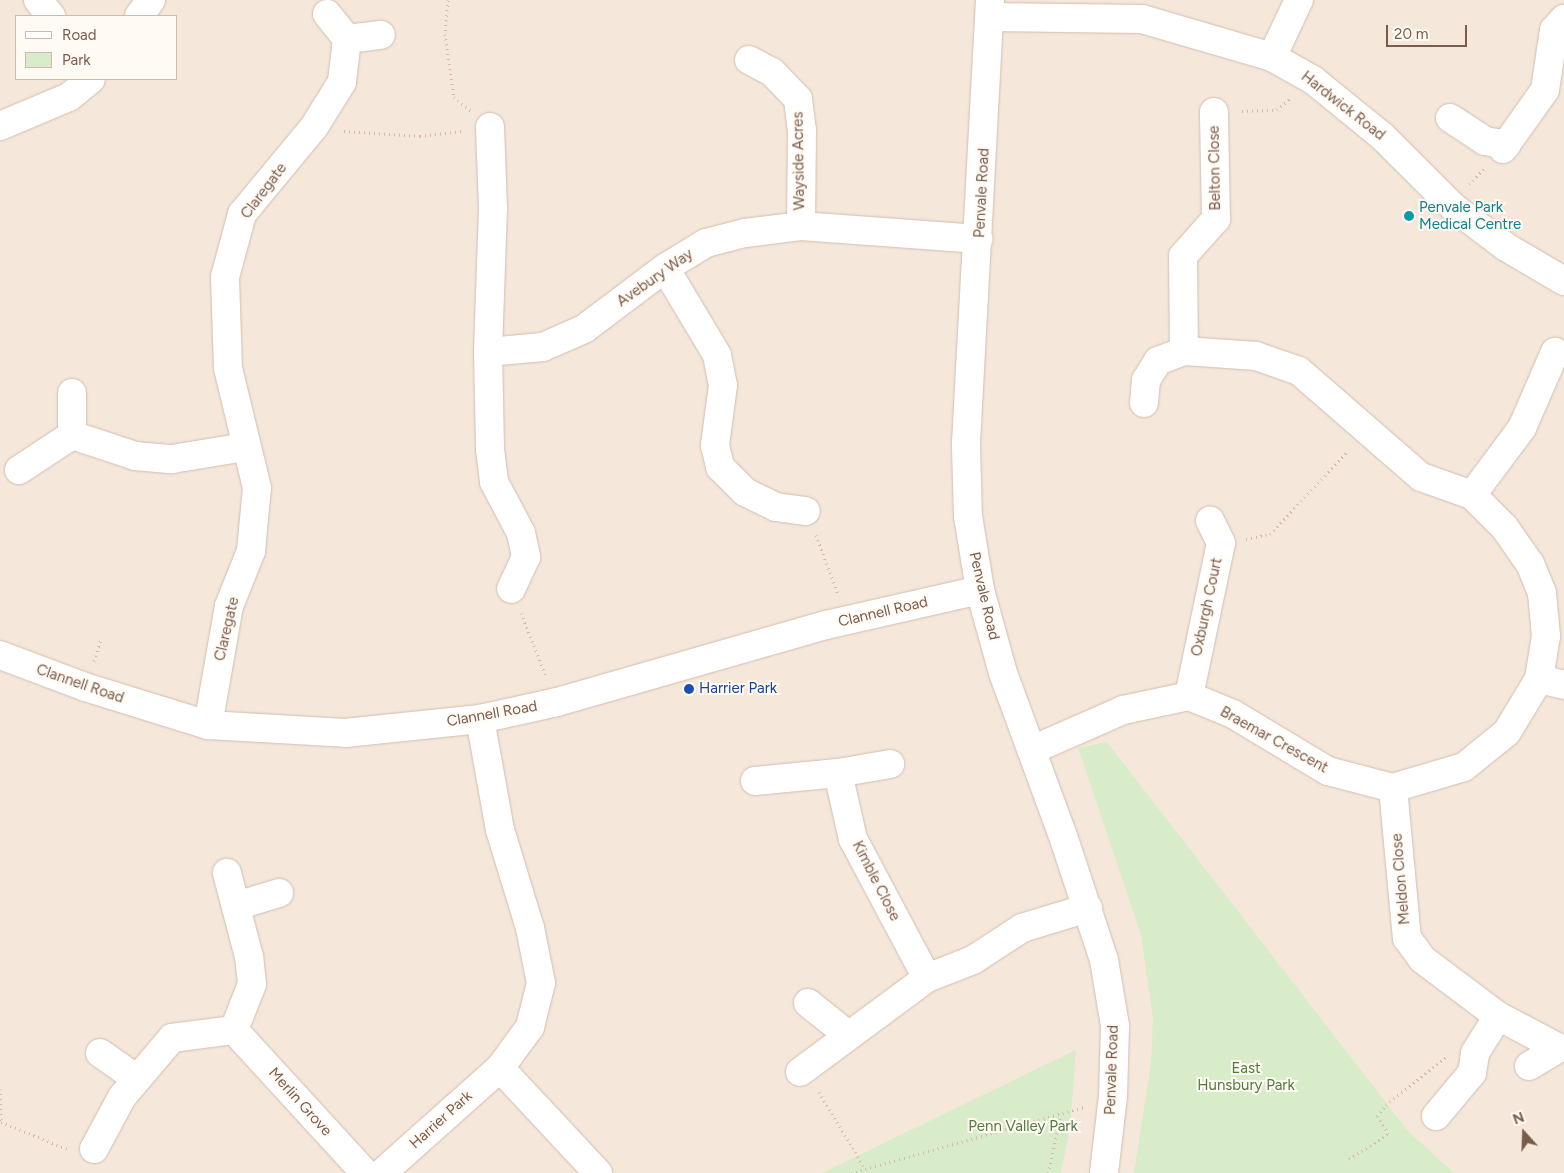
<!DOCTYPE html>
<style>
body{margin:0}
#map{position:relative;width:1564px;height:1173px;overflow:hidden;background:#fdf6ec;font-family:Figtree,sans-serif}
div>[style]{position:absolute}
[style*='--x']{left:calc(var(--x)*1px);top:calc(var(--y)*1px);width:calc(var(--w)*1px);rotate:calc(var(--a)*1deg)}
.residential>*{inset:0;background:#f5e8da}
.green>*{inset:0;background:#d8ecc9}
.path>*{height:3px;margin-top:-1.5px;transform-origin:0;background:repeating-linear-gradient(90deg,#d9b8a5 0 1px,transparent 0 5px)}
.roads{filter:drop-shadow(0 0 1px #d1beb0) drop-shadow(0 0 1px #d1beb0)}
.minor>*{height:28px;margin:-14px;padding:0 14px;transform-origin:14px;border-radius:14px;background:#fff}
.dots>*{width:14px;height:14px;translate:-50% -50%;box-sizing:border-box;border:2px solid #fffaf3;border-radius:50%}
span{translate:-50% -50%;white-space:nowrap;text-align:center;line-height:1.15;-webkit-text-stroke:4px #fffaf3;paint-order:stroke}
.street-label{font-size:15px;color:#7a5c4d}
.culture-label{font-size:15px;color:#0d838f}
.left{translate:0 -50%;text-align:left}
.transit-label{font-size:15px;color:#164399}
.park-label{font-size:15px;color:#537a41}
.legend{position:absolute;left:15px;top:15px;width:162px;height:65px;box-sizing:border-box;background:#fffaf3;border:1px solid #cabbb1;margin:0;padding:6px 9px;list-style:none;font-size:15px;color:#7a5c4d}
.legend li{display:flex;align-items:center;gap:10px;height:25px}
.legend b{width:25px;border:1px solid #cabbb1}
.north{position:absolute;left:1499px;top:1108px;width:50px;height:50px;-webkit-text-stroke:4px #fffaf3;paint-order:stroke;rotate:340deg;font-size:14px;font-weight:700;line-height:20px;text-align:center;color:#7a5c4d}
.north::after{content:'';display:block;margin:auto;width:18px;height:22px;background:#7a5c4d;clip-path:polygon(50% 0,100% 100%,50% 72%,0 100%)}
.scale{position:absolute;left:1386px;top:25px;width:81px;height:22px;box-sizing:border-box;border:2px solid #7a5c4d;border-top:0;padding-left:6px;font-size:15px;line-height:18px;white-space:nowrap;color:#7a5c4d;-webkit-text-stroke:4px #fffaf3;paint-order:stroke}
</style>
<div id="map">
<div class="residential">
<div style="clip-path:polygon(evenodd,0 0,1564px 0,1564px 1173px,0 1173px,0 0,16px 16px,176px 16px,176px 79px,16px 79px,16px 16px)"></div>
</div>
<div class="green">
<div style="clip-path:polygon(1107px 742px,1408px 1131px,1454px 1173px,1134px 1173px,1151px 1063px,1153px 1019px,1141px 935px,1078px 748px)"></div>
<div style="clip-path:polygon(1076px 1050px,1070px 1128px,1061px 1173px,822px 1173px)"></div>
</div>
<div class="path">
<div style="--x:448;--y:0;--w:34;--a:95"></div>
<div style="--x:445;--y:34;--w:64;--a:81.9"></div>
<div style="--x:454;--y:97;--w:22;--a:39"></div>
<div style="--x:1242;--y:111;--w:35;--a:-2"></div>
<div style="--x:1277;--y:110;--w:18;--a:-41"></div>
<div style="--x:344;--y:131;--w:76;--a:3.8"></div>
<div style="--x:420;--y:136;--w:42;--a:-6.8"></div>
<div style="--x:1469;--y:184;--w:21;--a:-45"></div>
<div style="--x:816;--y:535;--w:63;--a:69.6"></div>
<div style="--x:1246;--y:539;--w:25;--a:-12"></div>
<div style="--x:1270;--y:534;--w:114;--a:-46.8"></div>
<div style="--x:521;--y:613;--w:68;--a:68.4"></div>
<div style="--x:94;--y:661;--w:23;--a:-72"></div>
<div style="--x:0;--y:1089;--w:33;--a:88"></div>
<div style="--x:1;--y:1122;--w:71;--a:22.2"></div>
<div style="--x:819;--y:1092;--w:87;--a:59"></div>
<div style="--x:1349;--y:1159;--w:46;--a:-32.7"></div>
<div style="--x:1388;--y:1134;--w:21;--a:-121"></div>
<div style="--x:1377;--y:1116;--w:14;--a:-51"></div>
<div style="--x:1386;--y:1105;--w:78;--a:-38.8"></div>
<div style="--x:851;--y:1173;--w:243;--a:-15.8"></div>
<div style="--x:1048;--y:1173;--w:60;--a:-77.6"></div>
</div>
<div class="roads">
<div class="minor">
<div style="--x:38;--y:0;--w:21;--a:51"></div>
<div style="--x:990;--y:0;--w:447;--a:93.1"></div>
<div style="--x:966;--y:446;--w:70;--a:88.4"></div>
<div style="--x:968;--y:516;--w:75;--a:80.8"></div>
<div style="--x:980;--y:590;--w:86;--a:74.5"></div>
<div style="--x:1003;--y:673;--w:174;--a:69.8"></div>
<div style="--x:1063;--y:836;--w:131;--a:71.7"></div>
<div style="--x:1104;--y:960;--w:67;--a:80.5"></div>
<div style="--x:1115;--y:1026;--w:70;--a:91.6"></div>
<div style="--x:1113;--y:1096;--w:78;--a:96.7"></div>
<div style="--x:327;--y:14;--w:32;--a:51"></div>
<div style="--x:347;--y:39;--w:34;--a:-7"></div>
<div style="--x:139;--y:16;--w:20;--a:-53"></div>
<div style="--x:990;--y:17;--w:152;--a:0.8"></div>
<div style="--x:1142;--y:19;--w:135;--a:16.3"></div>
<div style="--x:1272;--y:57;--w:47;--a:29.3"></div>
<div style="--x:1313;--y:80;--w:89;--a:39.1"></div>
<div style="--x:1382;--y:136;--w:100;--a:45"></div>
<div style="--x:1453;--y:207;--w:66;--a:37"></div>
<div style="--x:1506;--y:247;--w:67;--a:30.4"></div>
<div style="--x:1272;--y:57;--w:63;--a:-64.7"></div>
<div style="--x:749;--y:60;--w:26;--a:28"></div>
<div style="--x:772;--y:72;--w:37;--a:46"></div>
<div style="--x:798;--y:99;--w:31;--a:83"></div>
<div style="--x:802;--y:130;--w:96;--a:90.6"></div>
<div style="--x:1450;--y:118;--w:42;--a:33.3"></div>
<div style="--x:1485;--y:141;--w:22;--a:10"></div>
<div style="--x:0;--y:126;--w:75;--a:-22.8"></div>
<div style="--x:69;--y:97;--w:28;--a:-39"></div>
<div style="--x:490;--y:127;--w:81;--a:87.9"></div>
<div style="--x:493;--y:208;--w:144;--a:92"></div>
<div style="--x:488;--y:352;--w:97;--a:88.8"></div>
<div style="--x:490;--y:449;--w:33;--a:83"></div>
<div style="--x:494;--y:482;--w:58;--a:62.1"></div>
<div style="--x:521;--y:533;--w:25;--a:78"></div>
<div style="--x:526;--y:557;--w:35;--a:115"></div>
<div style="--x:1503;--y:149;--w:72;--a:-54.6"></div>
<div style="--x:1545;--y:90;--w:61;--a:-81.5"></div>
<div style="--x:1554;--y:30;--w:15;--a:-48"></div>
<div style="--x:665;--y:268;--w:101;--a:59.1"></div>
<div style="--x:717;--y:355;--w:31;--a:79"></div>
<div style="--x:723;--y:385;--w:61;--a:97.6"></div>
<div style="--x:715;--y:445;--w:23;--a:77"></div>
<div style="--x:720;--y:467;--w:35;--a:45"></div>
<div style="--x:745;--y:492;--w:34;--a:26"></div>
<div style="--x:776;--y:507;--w:30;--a:8"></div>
<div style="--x:1184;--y:351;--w:95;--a:-90.6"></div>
<div style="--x:1183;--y:256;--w:50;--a:-48.3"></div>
<div style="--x:1216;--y:219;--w:107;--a:-91.1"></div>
<div style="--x:488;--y:352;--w:55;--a:-5.2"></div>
<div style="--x:543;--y:347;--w:45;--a:-23.7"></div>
<div style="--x:584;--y:329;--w:101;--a:-37"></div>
<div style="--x:665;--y:268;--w:48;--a:-31.4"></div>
<div style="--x:706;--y:243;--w:40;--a:-14.4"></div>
<div style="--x:745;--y:233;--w:56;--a:-7.1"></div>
<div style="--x:801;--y:226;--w:178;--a:4.2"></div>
<div style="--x:72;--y:435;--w:66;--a:18.4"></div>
<div style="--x:135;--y:456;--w:37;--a:5"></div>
<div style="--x:172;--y:459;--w:74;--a:-9.3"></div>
<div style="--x:19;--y:470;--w:64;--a:-33.4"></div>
<div style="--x:72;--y:435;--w:42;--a:-90"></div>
<div style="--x:1472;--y:495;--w:84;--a:-53.3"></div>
<div style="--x:1522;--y:428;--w:83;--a:-66.5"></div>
<div style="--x:0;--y:655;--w:91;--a:20.6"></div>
<div style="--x:85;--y:687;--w:129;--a:17.2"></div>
<div style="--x:208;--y:725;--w:137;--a:3.3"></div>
<div style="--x:345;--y:733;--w:136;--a:-5.9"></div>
<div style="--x:480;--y:719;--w:79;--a:-12.4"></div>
<div style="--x:557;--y:702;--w:280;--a:-16"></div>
<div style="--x:826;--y:625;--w:158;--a:-12.8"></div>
<div style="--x:1539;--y:679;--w:26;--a:13"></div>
<div style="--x:1189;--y:696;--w:156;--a:-78.2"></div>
<div style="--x:1221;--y:543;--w:25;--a:-116"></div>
<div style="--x:208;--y:725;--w:121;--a:-80"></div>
<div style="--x:229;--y:606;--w:59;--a:-68.2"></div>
<div style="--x:251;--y:551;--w:63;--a:-84.6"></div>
<div style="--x:257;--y:488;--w:123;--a:-103.6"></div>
<div style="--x:228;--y:368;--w:91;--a:-91.9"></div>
<div style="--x:225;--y:277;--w:65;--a:-74.9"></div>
<div style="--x:242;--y:214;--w:113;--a:-50.4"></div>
<div style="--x:314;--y:127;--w:53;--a:-58.1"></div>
<div style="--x:342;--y:82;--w:43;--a:-83.4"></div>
<div style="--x:1032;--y:750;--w:99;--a:-23.7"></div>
<div style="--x:1123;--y:710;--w:67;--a:-12"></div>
<div style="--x:1189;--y:696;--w:48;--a:22.2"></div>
<div style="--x:1233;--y:714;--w:111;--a:31"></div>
<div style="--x:1328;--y:771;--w:67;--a:14.7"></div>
<div style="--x:1393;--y:788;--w:74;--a:-16.5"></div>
<div style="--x:1464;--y:767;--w:55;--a:-39.1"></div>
<div style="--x:1507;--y:732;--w:62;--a:-58.9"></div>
<div style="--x:1539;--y:679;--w:44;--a:-80.8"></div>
<div style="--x:1546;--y:636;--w:43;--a:-95.3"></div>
<div style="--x:1542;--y:593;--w:31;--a:-112"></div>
<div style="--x:1530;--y:564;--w:44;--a:-124.8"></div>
<div style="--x:1505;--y:528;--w:47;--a:-135"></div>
<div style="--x:1472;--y:495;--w:54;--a:-160.6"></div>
<div style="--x:1421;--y:477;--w:162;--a:-139"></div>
<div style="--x:1299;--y:371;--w:46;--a:-160.8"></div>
<div style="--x:1256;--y:356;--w:72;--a:-176"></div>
<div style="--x:1184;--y:351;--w:28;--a:159"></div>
<div style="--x:1158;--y:361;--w:22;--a:122"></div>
<div style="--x:1146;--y:380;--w:23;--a:95"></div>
<div style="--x:838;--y:773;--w:53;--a:-9.8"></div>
<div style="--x:755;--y:781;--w:83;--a:-5.5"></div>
<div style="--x:838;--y:773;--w:68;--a:77.2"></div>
<div style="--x:853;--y:839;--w:157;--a:62"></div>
<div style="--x:1393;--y:788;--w:151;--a:84.7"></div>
<div style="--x:1407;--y:938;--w:26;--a:54"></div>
<div style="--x:1422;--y:959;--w:95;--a:36.9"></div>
<div style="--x:1498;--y:1016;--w:69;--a:27.7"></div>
<div style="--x:1559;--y:1048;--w:35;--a:149"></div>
<div style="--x:236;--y:906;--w:45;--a:-16.8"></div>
<div style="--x:808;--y:1003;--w:51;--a:38.7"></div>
<div style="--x:234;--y:1030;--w:194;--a:47.5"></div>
<div style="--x:100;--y:1053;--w:45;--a:35.1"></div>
<div style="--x:500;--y:1068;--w:144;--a:47"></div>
<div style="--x:800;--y:1072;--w:158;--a:-36.5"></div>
<div style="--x:927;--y:978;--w:49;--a:-21.4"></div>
<div style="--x:973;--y:960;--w:59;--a:-33.1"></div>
<div style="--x:1022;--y:928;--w:69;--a:-16.9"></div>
<div style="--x:1436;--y:1116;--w:56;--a:-50.1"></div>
<div style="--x:1472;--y:1073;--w:20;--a:-81"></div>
<div style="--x:1475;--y:1053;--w:44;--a:-58.1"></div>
<div style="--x:94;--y:1149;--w:59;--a:-61.7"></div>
<div style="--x:122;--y:1097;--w:77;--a:-49.7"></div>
<div style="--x:172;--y:1038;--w:63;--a:-7.4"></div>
<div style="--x:234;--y:1030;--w:49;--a:-68.6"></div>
<div style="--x:252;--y:984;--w:27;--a:-96"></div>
<div style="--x:249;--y:957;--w:87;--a:-104.7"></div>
<div style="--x:382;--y:1173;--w:158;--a:-41.7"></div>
<div style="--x:500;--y:1068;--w:51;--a:-53.8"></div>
<div style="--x:530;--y:1027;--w:45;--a:-76"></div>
<div style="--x:541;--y:983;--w:56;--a:-101.3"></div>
<div style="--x:530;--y:928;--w:102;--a:-107"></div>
<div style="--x:500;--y:830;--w:113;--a:-100.2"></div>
</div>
</div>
<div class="dots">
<div style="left:1409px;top:216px;background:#0f9aa8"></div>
<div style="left:689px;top:689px;background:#1a4fb4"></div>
</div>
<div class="street-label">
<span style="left:1343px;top:106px;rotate:38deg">Hardwick Road</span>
<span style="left:799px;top:161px;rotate:-91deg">Wayside Acres</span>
<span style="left:1215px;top:168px;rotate:-91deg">Belton Close</span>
<span style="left:264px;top:191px;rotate:-53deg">Claregate</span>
<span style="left:982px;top:193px;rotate:-87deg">Penvale Road</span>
<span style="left:655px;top:278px;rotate:-35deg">Avebury Way</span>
<span style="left:984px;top:596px;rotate:77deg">Penvale Road</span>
<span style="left:1207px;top:607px;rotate:-78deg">Oxburgh Court</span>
<span style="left:883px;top:612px;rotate:-13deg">Clannell Road</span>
<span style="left:227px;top:629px;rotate:-77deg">Claregate</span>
<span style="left:80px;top:684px;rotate:19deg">Clannell Road</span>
<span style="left:492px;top:714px;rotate:-10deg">Clannell Road</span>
<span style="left:1274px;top:740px;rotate:29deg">Braemar Crescent</span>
<span style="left:1401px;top:879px;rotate:-95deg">Meldon Close</span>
<span style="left:876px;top:881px;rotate:63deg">Kimble Close</span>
<span style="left:1112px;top:1070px;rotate:-88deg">Penvale Road</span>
<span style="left:300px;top:1102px;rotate:48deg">Merlin Grove</span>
<span style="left:441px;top:1120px;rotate:-42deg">Harrier Park</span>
</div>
<div class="culture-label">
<span class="left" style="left:1419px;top:216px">Penvale Park<br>Medical Centre</span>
</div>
<div class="transit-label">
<span class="left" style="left:699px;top:689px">Harrier Park</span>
</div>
<div class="park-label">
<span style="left:1246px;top:1077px">East<br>Hunsbury Park</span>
<span style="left:1023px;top:1127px">Penn Valley Park</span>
</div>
<ul class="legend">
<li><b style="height:6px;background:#fff"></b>Road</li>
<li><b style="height:14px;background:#d8ecc9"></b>Park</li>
</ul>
<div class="north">N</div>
<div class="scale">20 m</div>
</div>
